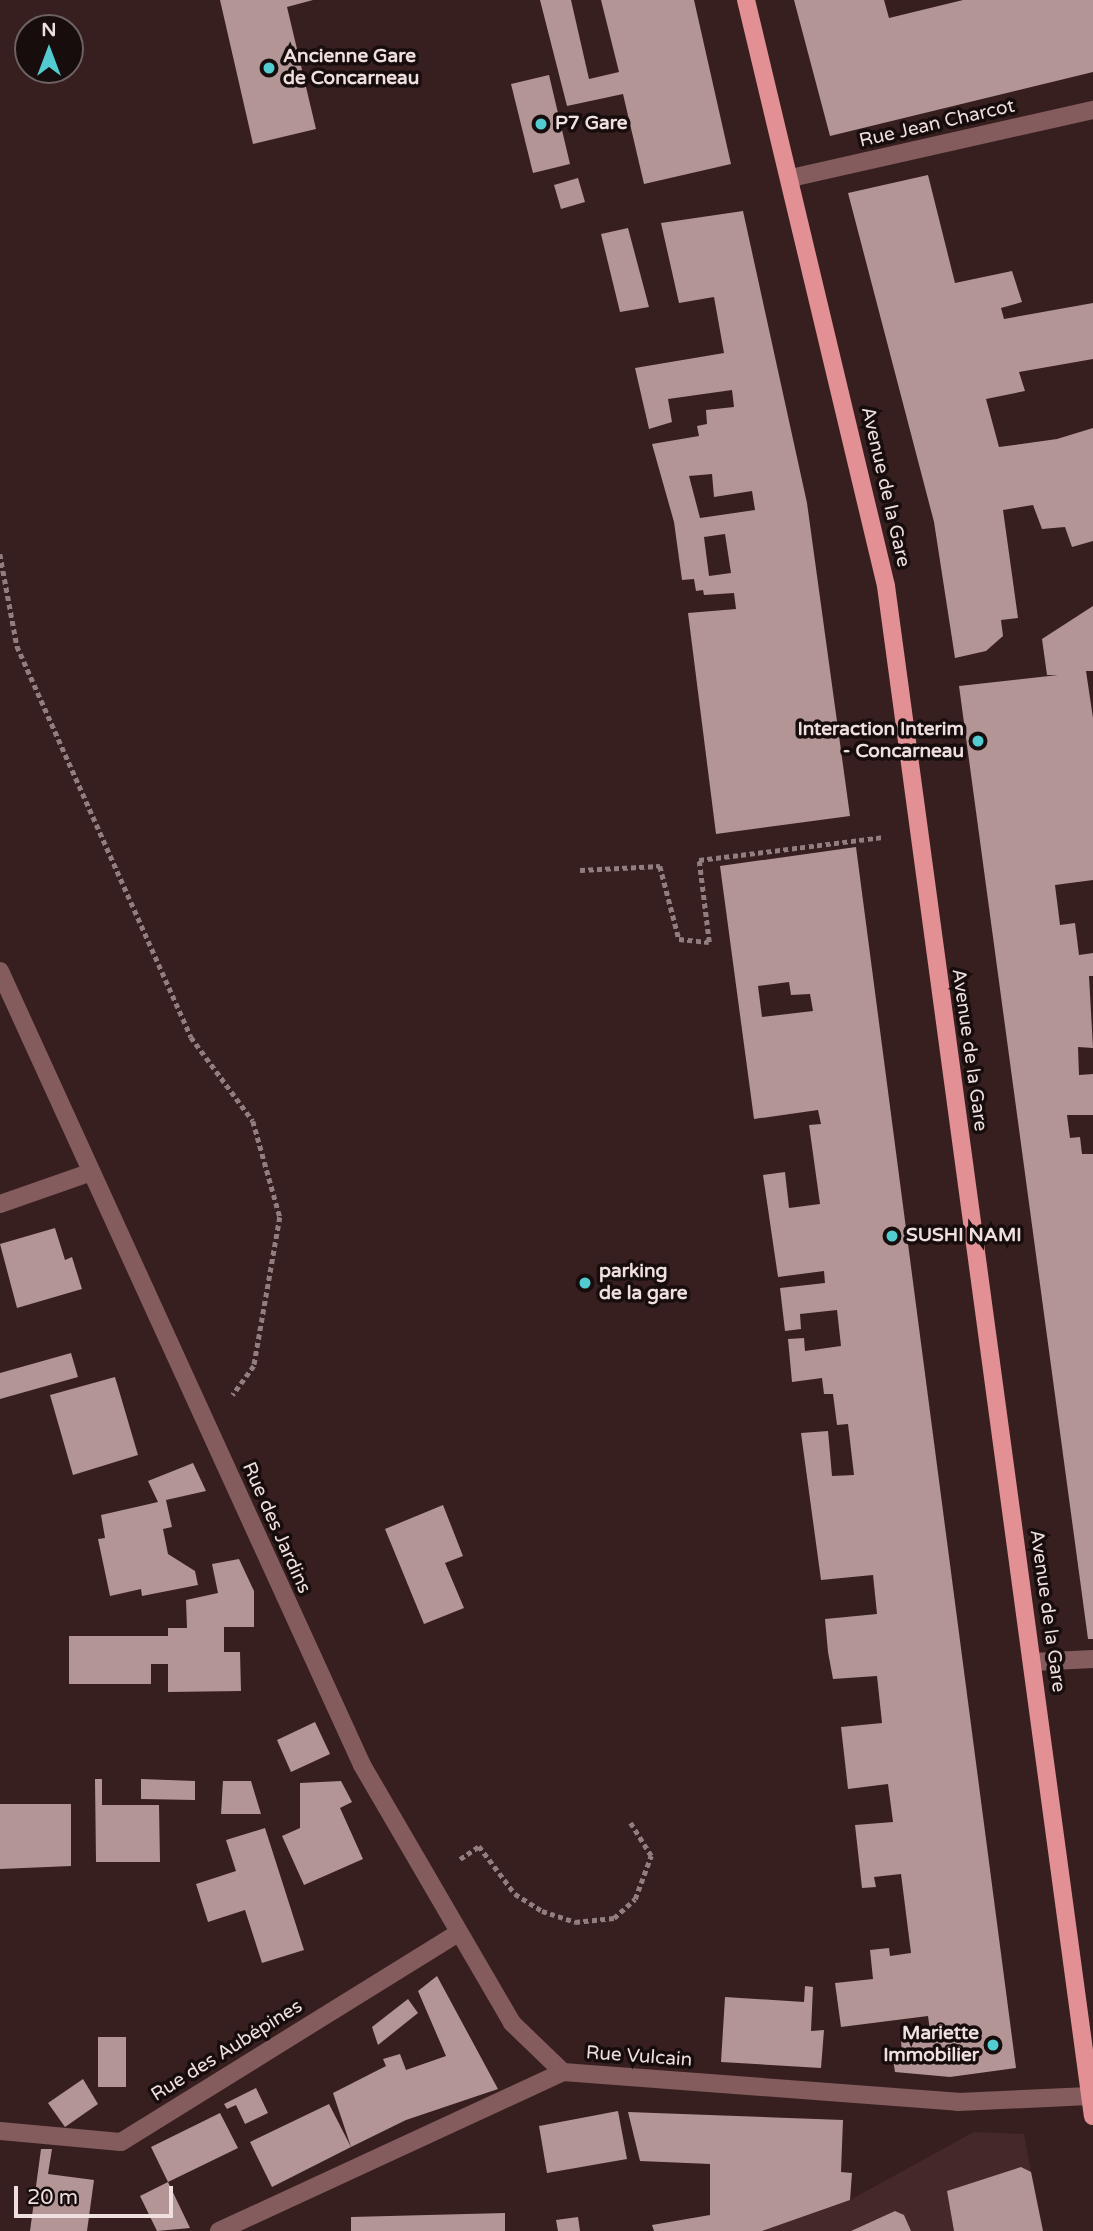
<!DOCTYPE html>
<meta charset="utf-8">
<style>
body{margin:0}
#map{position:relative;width:1093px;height:2231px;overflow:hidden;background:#371f20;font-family:"Varela Round",sans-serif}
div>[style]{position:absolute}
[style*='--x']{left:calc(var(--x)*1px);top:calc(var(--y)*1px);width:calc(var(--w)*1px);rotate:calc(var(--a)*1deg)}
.built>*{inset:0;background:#452829}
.building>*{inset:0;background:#b39595}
.path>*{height:4.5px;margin-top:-2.25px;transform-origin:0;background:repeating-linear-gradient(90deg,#927e7f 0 5px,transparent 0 8.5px)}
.minor>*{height:18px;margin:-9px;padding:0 9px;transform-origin:9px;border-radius:9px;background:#845c5d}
.major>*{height:18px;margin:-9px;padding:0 9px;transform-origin:9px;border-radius:9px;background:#e29093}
.dots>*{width:19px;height:19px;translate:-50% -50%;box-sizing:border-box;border:4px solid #170d0d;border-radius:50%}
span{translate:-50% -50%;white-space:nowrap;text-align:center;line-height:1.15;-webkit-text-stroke:7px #170d0d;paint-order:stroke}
.poi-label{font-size:19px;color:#efdfdf;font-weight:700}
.left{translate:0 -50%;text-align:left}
.right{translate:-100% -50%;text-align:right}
.street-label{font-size:19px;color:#efdfdf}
.north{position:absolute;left:14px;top:14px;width:70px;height:70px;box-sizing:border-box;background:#170d0d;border:2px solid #6d6161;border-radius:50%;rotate:0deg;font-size:19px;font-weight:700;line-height:28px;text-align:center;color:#efdfdf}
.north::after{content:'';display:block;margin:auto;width:24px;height:32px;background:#52ccd0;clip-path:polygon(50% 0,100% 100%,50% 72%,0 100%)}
.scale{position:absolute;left:14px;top:2186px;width:159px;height:32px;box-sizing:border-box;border:4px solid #efdfdf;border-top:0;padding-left:9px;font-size:21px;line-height:24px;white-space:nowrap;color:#efdfdf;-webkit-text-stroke:5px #170d0d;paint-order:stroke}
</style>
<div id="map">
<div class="built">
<div style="clip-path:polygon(974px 2132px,1024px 2134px,1031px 2172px,1021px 2167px,947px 2191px,954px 2231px,911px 2231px,904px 2215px,895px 2211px,851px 2231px,762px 2231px,850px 2200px)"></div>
</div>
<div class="building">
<div style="clip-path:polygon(220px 0,313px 0,287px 7px,316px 129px,253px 144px)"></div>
<div style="clip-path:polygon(540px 0,571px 0,589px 79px,619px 72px,601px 0,694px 0,731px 164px,644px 184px,623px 94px,567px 106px)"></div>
<div style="clip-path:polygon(794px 0,884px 0,889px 18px,963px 0,1093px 0,1093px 72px,830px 136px)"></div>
<div style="clip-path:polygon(549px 75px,570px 164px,533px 173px,511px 84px)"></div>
<div style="clip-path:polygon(928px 175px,955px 283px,1012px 271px,1022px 302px,1001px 308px,1004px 319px,1093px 303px,1093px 359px,1019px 372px,1025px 391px,986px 399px,999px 447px,1057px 439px,1093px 428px,1093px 541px,1072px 547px,1065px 527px,1042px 529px,1033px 505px,1003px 510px,1018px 618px,1001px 620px,1003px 636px,986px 651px,955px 658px,934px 522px,848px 193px)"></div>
<div style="clip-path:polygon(578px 178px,585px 202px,561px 209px,554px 185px)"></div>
<div style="clip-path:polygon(evenodd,743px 211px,807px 503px,850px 816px,716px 834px,688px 613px,736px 609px,734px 593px,704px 595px,703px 590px,696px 591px,694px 579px,682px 580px,674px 522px,652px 444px,699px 436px,697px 426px,707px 424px,706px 410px,734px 407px,732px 390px,668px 399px,672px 422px,649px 429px,635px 368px,724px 353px,714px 297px,679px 303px,661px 223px,743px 211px,712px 474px,714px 497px,752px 491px,755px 510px,700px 518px,689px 476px,712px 474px,743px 211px,725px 534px,731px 573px,709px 576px,704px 537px,725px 534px)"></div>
<div style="clip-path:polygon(628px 228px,649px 307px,620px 312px,601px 234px)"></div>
<div style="clip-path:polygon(1093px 606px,1093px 671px,1086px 671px,1093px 718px,1093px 880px,1055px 885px,1060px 925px,1075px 923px,1079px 955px,1093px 953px,1093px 976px,1089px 976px,1093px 1048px,1078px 1047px,1079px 1075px,1093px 1074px,1093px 1115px,1067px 1115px,1070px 1138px,1080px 1137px,1082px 1154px,1093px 1154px,1093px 1639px,1088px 1639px,959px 686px,1058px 675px,1047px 675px,1042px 639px)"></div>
<div style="clip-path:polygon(evenodd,856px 847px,1016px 2068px,950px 2077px,895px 2072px,892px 2053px,902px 2052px,901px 2041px,931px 2038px,928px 2016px,841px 2027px,835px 1983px,873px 1979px,870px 1950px,889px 1948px,890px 1956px,911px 1953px,901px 1874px,874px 1877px,876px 1887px,862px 1888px,855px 1825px,893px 1822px,888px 1784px,848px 1789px,841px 1727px,882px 1723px,877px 1676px,833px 1679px,828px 1652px,825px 1619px,877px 1614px,873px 1575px,821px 1580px,801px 1433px,828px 1431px,832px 1476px,854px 1475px,848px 1424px,837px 1425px,833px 1394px,824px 1394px,822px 1378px,792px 1382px,788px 1339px,804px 1338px,805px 1351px,841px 1346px,837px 1310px,800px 1314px,801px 1329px,785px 1331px,780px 1288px,825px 1283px,824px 1271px,778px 1277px,763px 1175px,785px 1172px,789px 1208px,820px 1204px,809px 1125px,821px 1124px,818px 1110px,754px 1119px,720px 866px,856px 847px,789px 982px,791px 995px,810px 994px,813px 1011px,762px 1017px,758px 986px,789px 982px)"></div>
<div style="clip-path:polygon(55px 1228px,65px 1260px,72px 1257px,82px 1289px,17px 1308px,0 1244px)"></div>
<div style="clip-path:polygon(71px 1353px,78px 1377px,0 1399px,0 1373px)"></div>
<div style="clip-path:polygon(115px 1377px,138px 1455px,73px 1475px,50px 1395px)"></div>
<div style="clip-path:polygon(193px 1463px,206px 1491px,166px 1500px,172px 1527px,163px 1529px,168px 1554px,195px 1571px,198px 1585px,142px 1596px,141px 1589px,110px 1596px,98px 1539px,105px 1538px,101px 1515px,158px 1502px,148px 1481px)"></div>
<div style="clip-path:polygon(443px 1505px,463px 1556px,445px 1563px,464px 1608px,424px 1624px,385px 1529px)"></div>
<div style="clip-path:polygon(239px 1559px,254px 1591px,254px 1627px,224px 1627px,224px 1652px,240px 1652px,241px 1691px,168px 1692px,168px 1664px,151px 1664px,151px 1684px,69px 1684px,69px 1636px,168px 1636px,168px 1628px,187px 1628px,186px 1600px,218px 1593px,212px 1564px)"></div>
<div style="clip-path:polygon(315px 1722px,330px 1754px,291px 1772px,277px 1740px)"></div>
<div style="clip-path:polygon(95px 1779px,102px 1779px,102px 1805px,159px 1805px,160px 1862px,96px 1862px)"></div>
<div style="clip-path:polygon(141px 1779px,195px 1781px,195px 1800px,141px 1799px)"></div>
<div style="clip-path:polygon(223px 1781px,251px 1781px,261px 1814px,221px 1814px)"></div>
<div style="clip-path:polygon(341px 1781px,352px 1802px,340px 1808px,363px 1859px,304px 1885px,282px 1836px,300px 1828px,300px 1783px)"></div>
<div style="clip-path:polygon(0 1804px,71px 1804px,71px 1866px,0 1869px)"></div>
<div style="clip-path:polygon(265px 1828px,304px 1950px,262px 1963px,245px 1910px,208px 1922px,196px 1884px,236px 1871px,226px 1840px)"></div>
<div style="clip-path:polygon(437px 1976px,498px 2089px,406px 2120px,351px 2147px,333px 2093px,386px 2066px,383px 2059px,400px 2054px,406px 2070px,446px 2056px,418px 1991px)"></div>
<div style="clip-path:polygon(805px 1986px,813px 1987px,811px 2031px,824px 2030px,821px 2068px,721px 2062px,725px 1997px,804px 2002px)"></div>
<div style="clip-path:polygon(408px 1999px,418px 2013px,378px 2045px,372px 2027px)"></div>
<div style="clip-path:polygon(98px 2037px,126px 2037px,126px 2087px,98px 2087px)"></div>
<div style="clip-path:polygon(83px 2079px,98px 2104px,65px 2127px,48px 2103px)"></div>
<div style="clip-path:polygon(256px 2088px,268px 2113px,245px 2124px,236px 2105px,227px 2109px,224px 2104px)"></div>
<div style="clip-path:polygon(329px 2104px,351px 2147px,272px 2187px,250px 2142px)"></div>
<div style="clip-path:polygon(618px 2111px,627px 2159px,547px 2173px,539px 2126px)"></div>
<div style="clip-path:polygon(628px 2112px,843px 2120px,841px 2172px,852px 2173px,850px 2200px,762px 2231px,654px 2231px,652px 2225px,710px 2215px,710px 2164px,640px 2161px)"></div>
<div style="clip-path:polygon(220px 2113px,238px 2148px,168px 2182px,190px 2228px,157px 2231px,140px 2196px,168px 2182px,151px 2147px)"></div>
<div style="clip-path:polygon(41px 2149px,52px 2149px,48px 2174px,94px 2180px,87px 2231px,30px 2231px)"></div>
<div style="clip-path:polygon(1021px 2167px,1031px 2172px,1043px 2231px,954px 2231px,947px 2191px)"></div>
<div style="clip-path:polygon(895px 2211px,904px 2215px,911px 2231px,851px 2231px)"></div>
<div style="clip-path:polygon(505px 2213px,505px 2231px,351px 2231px,351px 2217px)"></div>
<div style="clip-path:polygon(578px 2217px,580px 2231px,558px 2231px,556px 2220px)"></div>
</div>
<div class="path">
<div style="--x:0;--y:554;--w:94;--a:79.5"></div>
<div style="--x:17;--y:646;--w:428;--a:66"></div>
<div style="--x:191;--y:1037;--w:104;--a:53.6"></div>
<div style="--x:253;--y:1121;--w:100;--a:74.3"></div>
<div style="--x:280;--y:1217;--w:151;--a:99.9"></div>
<div style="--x:254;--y:1366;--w:36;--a:126"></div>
<div style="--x:580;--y:870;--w:80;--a:-2.9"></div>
<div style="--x:660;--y:866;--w:75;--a:75.4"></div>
<div style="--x:679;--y:939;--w:30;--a:6"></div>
<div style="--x:709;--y:942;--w:83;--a:-97"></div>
<div style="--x:699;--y:860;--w:185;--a:-7.1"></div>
<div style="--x:460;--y:1859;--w:23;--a:-34"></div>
<div style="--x:479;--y:1846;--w:60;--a:53.1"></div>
<div style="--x:515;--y:1894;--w:32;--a:32"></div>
<div style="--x:542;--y:1911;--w:35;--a:18"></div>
<div style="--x:575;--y:1922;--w:39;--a:-6"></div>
<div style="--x:614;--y:1918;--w:28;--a:-42"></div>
<div style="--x:635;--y:1899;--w:46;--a:-69.6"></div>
<div style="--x:651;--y:1856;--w:39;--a:-122"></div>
</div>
<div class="minor">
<div style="--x:791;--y:178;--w:310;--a:-12.7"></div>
<div style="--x:0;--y:971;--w:873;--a:65.49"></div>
<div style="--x:362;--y:1765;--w:298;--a:59.8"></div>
<div style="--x:512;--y:2023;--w:71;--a:43.9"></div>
<div style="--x:0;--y:1204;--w:97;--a:-19.2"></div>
<div style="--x:1033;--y:1662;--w:60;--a:-2.9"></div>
<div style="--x:0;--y:2131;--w:121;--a:5.2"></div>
<div style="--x:121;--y:2142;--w:397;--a:-31.8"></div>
<div style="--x:219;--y:2231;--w:379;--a:-24.8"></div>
<div style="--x:563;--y:2072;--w:396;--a:4.3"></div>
<div style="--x:958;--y:2102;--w:131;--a:-2.6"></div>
</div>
<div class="major">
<div style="--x:746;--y:0;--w:602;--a:76.56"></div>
<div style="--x:886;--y:586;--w:1544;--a:82.3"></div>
</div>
<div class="dots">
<div style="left:269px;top:68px;background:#52ccd0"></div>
<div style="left:541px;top:124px;background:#52ccd0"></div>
<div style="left:978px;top:741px;background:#52ccd0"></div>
<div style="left:892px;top:1236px;background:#52ccd0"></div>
<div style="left:585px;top:1283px;background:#52ccd0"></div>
<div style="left:993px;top:2045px;background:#52ccd0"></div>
</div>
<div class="poi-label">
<span class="left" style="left:283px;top:68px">Ancienne Gare<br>de Concarneau</span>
<span class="left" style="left:555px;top:124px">P7 Gare</span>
<span class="right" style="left:964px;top:741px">Interaction Interim<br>- Concarneau</span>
<span class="left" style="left:906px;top:1236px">SUSHI NAMI</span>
<span class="left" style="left:599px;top:1283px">parking<br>de la gare</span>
<span class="right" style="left:979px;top:2045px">Mariette<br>Immobilier</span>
</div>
<div class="street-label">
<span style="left:937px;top:124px;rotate:-13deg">Rue Jean Charcot</span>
<span style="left:885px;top:487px;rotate:77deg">Avenue de la Gare</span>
<span style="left:969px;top:1050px;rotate:82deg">Avenue de la Gare</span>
<span style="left:276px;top:1528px;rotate:66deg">Rue des Jardins</span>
<span style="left:1047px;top:1611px;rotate:82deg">Avenue de la Gare</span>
<span style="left:227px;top:2051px;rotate:-32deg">Rue des Aubépines</span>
<span style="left:639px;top:2057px;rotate:4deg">Rue Vulcain</span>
</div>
<div class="north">N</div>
<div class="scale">20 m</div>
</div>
